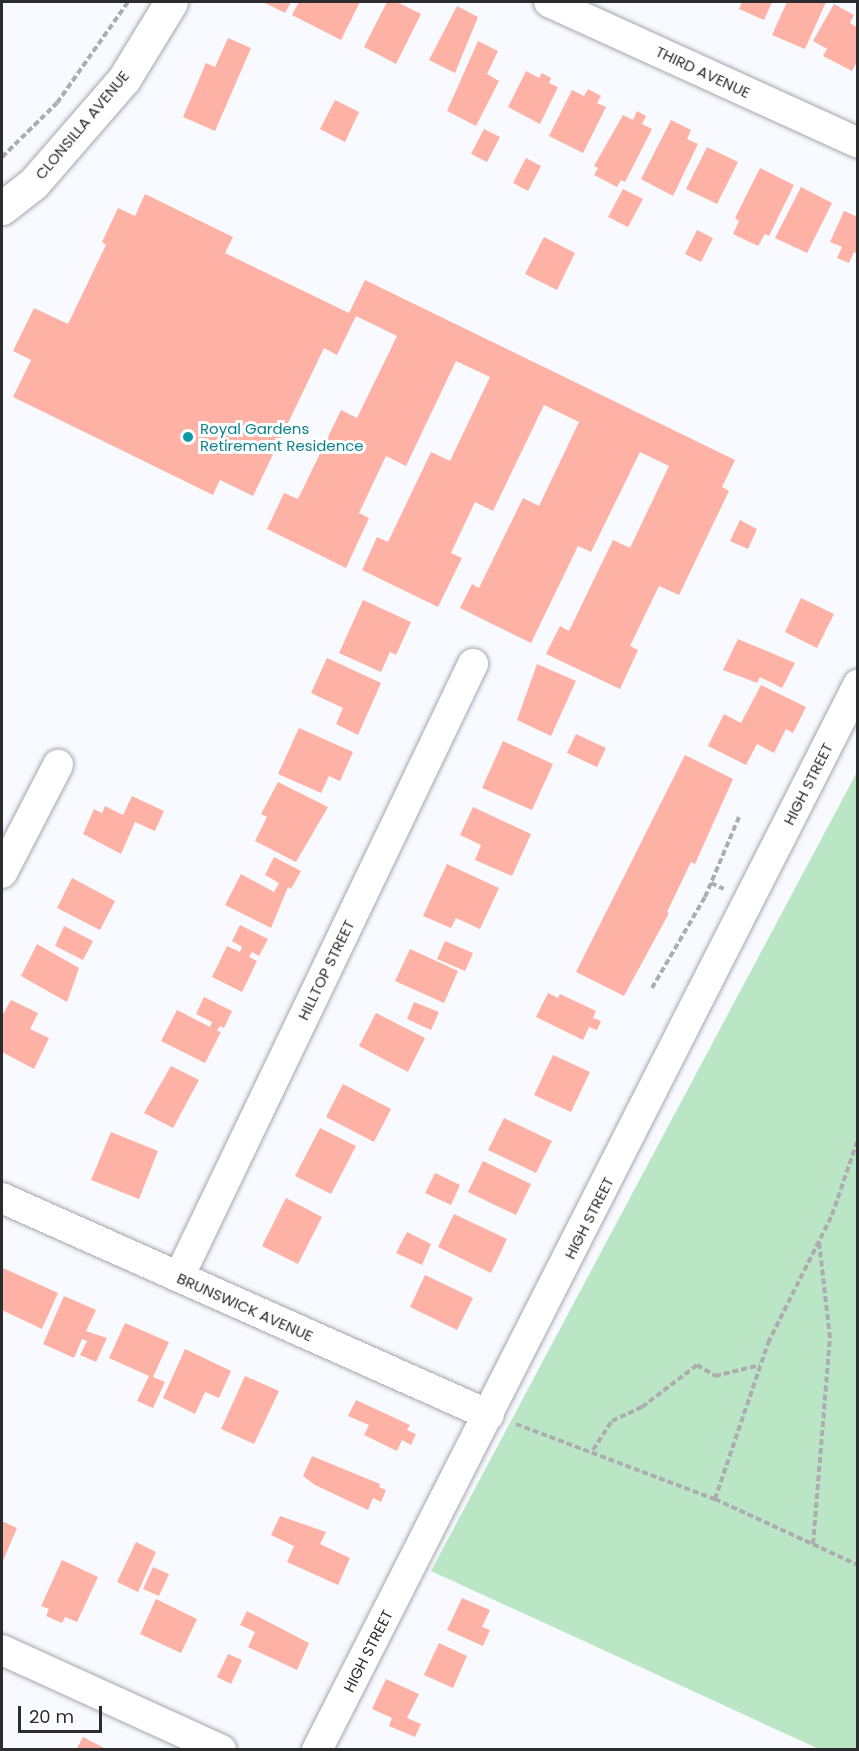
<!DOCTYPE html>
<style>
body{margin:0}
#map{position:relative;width:859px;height:1751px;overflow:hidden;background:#f9faff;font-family:Poppins,sans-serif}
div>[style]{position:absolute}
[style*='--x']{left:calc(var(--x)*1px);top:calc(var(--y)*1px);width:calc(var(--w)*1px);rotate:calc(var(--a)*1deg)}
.green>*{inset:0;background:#bbe6c5}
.building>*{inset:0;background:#feb2a6}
.path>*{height:4px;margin-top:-2px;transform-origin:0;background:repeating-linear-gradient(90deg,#acacb1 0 6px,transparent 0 9px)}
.roads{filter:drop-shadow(0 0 2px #a5a6ae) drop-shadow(0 0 2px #a5a6ae)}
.minor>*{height:30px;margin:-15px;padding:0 15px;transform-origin:15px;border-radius:15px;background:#fff}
.secondary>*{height:33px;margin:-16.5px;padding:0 16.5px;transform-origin:16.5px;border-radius:16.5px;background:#fff}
.dots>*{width:16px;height:16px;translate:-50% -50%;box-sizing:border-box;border:3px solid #fff;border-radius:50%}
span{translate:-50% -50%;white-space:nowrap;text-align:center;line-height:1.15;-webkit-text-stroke:6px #fff;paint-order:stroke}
.street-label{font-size:15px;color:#2c2c2f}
.culture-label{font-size:15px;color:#0d838f}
.left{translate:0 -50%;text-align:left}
.frame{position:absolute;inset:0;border:3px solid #2c2c2f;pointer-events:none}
.scale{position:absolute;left:18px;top:1706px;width:84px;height:27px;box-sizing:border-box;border:3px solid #2c2c2f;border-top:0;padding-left:8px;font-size:18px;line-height:21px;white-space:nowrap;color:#2c2c2f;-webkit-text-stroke:4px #fff;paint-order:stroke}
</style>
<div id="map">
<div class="green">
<div style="clip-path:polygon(857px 772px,858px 1749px,821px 1750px,431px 1571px)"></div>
</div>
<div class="building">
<div style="clip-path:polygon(263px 2px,291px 2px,285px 13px)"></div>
<div style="clip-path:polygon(299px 2px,360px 2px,341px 40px,292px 15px)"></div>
<div style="clip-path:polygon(387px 2px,397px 2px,421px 14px,396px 64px,364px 47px)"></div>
<div style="clip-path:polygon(742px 2px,772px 2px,764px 20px,739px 9px)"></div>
<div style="clip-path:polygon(787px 2px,826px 2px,805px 49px,772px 35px)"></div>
<div style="clip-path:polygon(834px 4px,854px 15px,850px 23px,858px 28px,858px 60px,852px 71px,823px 56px,827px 49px,813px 41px)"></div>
<div style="clip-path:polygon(457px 6px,478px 17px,455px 73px,429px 60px)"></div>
<div style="clip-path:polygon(228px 38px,251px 48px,215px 131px,183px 117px,206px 63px,215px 67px)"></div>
<div style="clip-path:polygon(478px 41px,498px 51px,487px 74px,499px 81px,476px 126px,447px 111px)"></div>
<div style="clip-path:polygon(526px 71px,539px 78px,542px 73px,551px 78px,549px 83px,558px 87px,540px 124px,508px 107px)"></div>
<div style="clip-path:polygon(588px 89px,601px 96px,597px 103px,606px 107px,583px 153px,549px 136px,572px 90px,584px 96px)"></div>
<div style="clip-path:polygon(335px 100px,359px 112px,345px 142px,320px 129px)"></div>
<div style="clip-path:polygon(637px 111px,646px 116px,642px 124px,652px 129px,625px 182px,621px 180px,617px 187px,594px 175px,598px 168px,594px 166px,623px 115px,633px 120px)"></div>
<div style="clip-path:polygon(671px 120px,691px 130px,687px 139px,698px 144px,673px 196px,641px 179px)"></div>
<div style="clip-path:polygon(484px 129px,500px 137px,487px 162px,471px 154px)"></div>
<div style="clip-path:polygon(707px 147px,738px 162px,717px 204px,686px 189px)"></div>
<div style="clip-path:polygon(526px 158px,541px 166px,528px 191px,513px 183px)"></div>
<div style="clip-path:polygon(760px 168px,794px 185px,769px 236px,765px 234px,758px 246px,733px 234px,739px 221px,735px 218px)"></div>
<div style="clip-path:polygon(801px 187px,832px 203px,807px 253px,775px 238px)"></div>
<div style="clip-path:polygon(623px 189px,643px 199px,628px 227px,608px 217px)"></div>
<div style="clip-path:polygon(145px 194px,233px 237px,225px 253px,349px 313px,365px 280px,735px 460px,722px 487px,729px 491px,679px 595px,659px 586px,630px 646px,638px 650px,620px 689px,546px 654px,560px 626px,569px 631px,613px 540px,630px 548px,669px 466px,640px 452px,591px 552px,578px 546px,531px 643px,460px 608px,472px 584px,479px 588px,523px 498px,539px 506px,579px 422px,544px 405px,493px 511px,475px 502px,451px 553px,462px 558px,438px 607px,362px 570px,377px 537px,388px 542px,431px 452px,450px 461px,490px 377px,456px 361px,406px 466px,386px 456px,359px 513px,369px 518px,346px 568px,267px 529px,284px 493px,298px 499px,341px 410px,357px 418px,397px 336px,356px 316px,337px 355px,324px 348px,253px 496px,220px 480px,213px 495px,13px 397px,31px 360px,13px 351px,34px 308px,68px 324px,106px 245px,102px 242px,118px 208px,135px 216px)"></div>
<div style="clip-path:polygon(844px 211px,858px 217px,858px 254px,854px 252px,849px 263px,837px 258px,842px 247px,830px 242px)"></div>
<div style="clip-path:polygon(697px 230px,713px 238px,701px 262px,685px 254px)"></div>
<div style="clip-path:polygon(544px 237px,575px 253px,557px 290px,525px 274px)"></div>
<div style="clip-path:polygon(740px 520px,757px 529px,748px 549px,730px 541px)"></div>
<div style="clip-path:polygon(801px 598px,834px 614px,817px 648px,785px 632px)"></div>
<div style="clip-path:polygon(363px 600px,411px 622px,396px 655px,390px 652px,381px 672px,339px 653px)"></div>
<div style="clip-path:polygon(738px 639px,795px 663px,782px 688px,760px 677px,757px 683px,723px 670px)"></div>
<div style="clip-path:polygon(327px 658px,381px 683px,358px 735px,336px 724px,343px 708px,311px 693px)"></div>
<div style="clip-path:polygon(537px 664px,576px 681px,551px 736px,517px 720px)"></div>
<div style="clip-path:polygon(761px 685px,806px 707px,793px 733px,786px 729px,774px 753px,757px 744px,746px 765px,708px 746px,724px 714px,741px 723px)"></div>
<div style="clip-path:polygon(299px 728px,353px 752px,340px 781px,329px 776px,321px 793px,278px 774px)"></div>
<div style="clip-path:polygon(576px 734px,606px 748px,597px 767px,567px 753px)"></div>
<div style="clip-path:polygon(503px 741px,553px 764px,532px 810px,482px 788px)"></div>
<div style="clip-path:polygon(685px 755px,733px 779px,695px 864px,691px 862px,667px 912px,669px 913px,624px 996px,576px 972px)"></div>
<div style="clip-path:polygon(278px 782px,328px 807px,296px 862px,255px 841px,267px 817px,261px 814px)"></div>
<div style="clip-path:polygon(132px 796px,164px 811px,155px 831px,135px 822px,121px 854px,83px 834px,94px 809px,102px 813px,105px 806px,123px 815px)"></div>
<div style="clip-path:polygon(473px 807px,531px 834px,512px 876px,475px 860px,481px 845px,460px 835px)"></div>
<div style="clip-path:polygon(274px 857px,301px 871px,291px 889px,288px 887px,271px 928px,225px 905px,241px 874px,274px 892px,279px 883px,265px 875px)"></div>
<div style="clip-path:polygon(447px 864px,499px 888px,480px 929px,456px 918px,451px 928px,423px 916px)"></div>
<div style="clip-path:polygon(72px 878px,115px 901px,100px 930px,57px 908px)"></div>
<div style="clip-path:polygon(240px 925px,268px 939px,259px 956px,252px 952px,249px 957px,257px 961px,242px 992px,212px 977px,227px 946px,240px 952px,242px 947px,232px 941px)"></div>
<div style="clip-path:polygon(64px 926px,93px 941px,83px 960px,55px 946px)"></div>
<div style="clip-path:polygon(445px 941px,473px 953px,465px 971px,437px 959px)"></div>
<div style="clip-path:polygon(37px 944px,79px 968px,67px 1002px,21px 976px)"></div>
<div style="clip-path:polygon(410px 949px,458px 971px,444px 1003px,395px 981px)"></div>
<div style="clip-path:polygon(548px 993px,558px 998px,560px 994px,596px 1011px,593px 1018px,601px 1021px,597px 1030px,589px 1027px,583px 1040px,536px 1017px)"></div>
<div style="clip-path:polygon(204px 997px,232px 1011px,224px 1028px,220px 1026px,217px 1031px,221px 1032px,205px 1063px,161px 1041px,177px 1010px,210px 1027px,212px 1022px,196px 1014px)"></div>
<div style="clip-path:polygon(11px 1000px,38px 1013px,30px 1029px,49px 1038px,34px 1069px,2px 1052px,2px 1016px)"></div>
<div style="clip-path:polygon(414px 1002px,439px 1012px,431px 1030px,407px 1019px)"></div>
<div style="clip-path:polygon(376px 1013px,425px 1038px,408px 1072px,359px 1046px)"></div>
<div style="clip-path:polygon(553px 1055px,590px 1072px,571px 1112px,534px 1095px)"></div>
<div style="clip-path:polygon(171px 1066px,199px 1080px,173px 1128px,144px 1113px)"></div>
<div style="clip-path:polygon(343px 1084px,391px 1109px,374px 1142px,326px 1117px)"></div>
<div style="clip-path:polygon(504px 1118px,552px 1141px,536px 1173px,488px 1150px)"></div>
<div style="clip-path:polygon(320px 1128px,356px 1146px,331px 1194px,295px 1176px)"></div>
<div style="clip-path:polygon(111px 1132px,158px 1151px,139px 1199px,91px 1180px)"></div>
<div style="clip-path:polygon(483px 1161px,531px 1184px,516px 1215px,468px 1192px)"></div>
<div style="clip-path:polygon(435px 1173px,460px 1185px,451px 1205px,425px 1193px)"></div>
<div style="clip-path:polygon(286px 1198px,322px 1217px,298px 1264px,262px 1246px)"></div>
<div style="clip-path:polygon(454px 1214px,507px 1239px,491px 1273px,438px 1247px)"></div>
<div style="clip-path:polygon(407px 1232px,431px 1244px,422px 1265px,396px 1253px)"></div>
<div style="clip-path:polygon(3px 1268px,58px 1293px,42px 1329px,2px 1310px)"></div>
<div style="clip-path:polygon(425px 1275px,473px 1298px,457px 1330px,410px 1307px)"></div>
<div style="clip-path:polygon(64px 1296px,96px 1310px,86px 1331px,107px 1338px,96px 1362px,80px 1355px,87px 1341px,82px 1339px,74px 1358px,43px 1344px)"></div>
<div style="clip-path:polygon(125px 1323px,169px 1342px,153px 1377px,165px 1382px,153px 1408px,137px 1401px,149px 1376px,109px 1358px)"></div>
<div style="clip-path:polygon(185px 1349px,231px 1371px,219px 1398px,205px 1392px,195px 1414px,163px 1398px)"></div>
<div style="clip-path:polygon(245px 1376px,279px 1391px,254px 1444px,221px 1429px)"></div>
<div style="clip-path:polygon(356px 1400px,410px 1425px,407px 1430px,416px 1434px,411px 1445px,402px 1440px,397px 1451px,364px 1435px,369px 1425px,348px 1416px)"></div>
<div style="clip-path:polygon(312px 1456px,380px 1484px,379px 1487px,386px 1490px,381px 1502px,373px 1498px,368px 1510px,315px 1485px,303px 1476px)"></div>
<div style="clip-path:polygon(280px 1516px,326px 1532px,320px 1544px,350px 1558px,338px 1585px,287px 1562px,294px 1546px,271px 1535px)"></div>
<div style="clip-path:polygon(2px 1521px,17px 1528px,2px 1563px)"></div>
<div style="clip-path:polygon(136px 1542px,156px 1552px,138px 1592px,117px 1582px)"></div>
<div style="clip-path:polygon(62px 1560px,98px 1577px,77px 1622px,65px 1617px,62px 1623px,46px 1616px,49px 1609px,41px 1606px)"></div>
<div style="clip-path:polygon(153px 1567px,169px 1574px,159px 1596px,143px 1589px)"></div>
<div style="clip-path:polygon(462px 1598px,490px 1610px,482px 1627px,490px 1630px,483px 1646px,447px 1630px)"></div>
<div style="clip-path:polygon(156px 1599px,197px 1619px,181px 1653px,140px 1634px)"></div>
<div style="clip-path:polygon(247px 1611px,309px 1643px,297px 1670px,248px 1647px,255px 1632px,240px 1625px)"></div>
<div style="clip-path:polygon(439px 1643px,467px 1656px,453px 1688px,424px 1675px)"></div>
<div style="clip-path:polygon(228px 1654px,242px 1660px,231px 1684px,217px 1677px)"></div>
<div style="clip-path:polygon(386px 1679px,419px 1694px,407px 1718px,421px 1724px,415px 1737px,389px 1726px,392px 1718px,372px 1709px)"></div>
<div style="clip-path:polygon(83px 1737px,108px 1750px,76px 1750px)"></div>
</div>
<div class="path">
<div style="--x:2;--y:157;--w:77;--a:-44.5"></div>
<div style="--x:57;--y:103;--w:123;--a:-54.9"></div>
<div style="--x:711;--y:883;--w:14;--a:25"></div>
<div style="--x:652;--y:988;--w:105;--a:-59.8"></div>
<div style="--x:705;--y:897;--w:87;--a:-67"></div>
<div style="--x:516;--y:1424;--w:213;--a:20.7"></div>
<div style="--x:715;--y:1499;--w:157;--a:24.8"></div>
<div style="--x:593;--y:1450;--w:35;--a:-57"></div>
<div style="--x:612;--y:1421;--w:33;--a:-25"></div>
<div style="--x:642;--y:1407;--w:69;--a:-37.4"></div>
<div style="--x:697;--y:1365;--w:21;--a:31"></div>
<div style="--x:715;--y:1376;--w:46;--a:-13.7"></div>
<div style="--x:715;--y:1499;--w:165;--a:-71.2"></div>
<div style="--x:768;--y:1343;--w:143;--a:-63.4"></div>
<div style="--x:832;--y:1215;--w:80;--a:-71.1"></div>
<div style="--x:813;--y:1544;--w:207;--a:-85.3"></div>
<div style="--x:830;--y:1338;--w:97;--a:-96.5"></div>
</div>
<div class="roads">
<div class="minor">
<div style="--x:549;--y:2;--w:340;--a:24.5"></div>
<div style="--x:2;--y:873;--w:122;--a:-62.6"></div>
<div style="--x:2;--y:1198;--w:533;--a:24.02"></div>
<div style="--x:179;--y:1277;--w:680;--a:-64.38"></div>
<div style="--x:2;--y:1650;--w:241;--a:24.5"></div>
<div style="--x:317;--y:1750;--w:1195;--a:-63.07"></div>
</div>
<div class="secondary">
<div style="--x:2;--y:208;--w:39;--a:-38"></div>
<div style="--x:33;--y:184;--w:139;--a:-49.1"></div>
<div style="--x:124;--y:79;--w:90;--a:-58.6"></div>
</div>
</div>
<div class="dots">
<div style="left:188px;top:437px;background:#0f9aa8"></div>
</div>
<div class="street-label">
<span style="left:703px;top:72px;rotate:25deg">THIRD AVENUE</span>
<span style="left:82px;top:125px;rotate:-50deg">CLONSILLA AVENUE</span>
<span style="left:808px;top:784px;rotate:-63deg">HIGH STREET</span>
<span style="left:326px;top:970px;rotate:-64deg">HILLTOP STREET</span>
<span style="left:589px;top:1218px;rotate:-63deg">HIGH STREET</span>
<span style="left:245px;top:1307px;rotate:24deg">BRUNSWICK AVENUE</span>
<span style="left:368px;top:1651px;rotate:-63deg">HIGH STREET</span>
</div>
<div class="culture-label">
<span class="left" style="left:200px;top:437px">Royal Gardens<br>Retirement Residence</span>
</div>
<div class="frame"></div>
<div class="scale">20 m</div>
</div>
